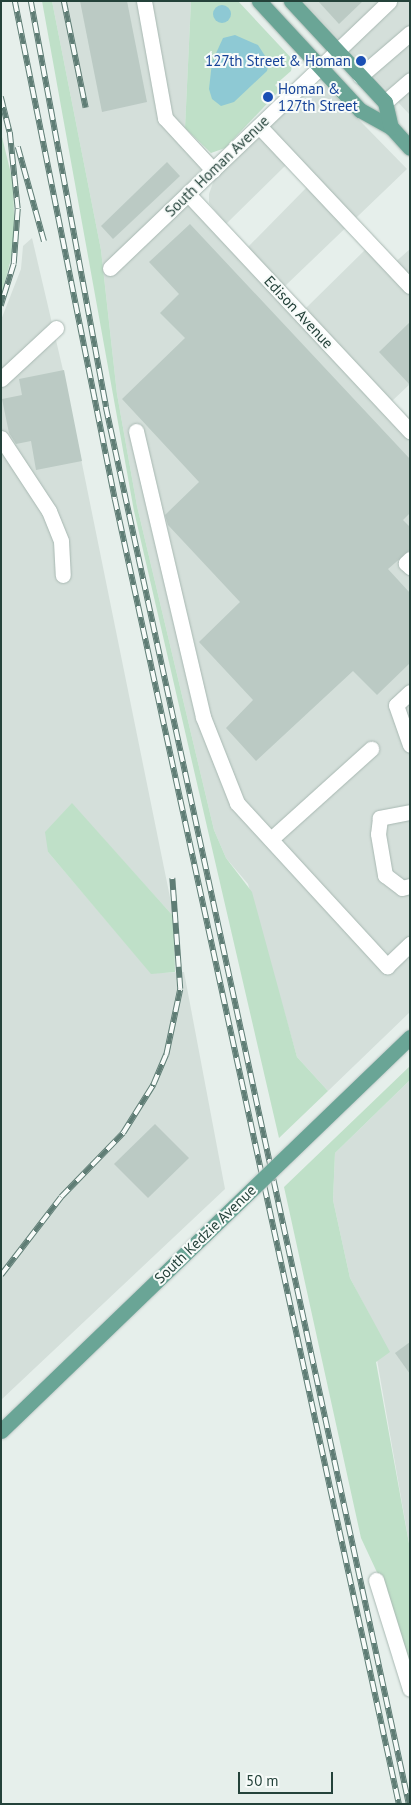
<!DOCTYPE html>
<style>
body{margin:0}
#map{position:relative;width:411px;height:1805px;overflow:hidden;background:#e6efeb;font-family:"PT Sans",sans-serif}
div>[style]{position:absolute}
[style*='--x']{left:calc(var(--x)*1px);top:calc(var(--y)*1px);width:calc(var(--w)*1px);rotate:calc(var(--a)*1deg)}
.built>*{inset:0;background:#d4dfda}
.green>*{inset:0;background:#bfe0c8}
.water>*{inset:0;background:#8ec9d4}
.round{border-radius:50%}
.building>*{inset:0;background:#bbcac4}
.roads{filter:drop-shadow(0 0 1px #a8b8b2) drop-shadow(0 0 1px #a8b8b2)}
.minor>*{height:15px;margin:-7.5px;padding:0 7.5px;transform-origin:7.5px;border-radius:7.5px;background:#fff}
.major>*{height:15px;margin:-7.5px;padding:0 7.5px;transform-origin:7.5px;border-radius:7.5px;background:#6aa596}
.rail>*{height:5.5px;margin-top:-2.75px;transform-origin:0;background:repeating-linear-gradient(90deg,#f7fbf9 0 11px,#5f7d75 0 22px);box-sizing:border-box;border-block:1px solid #5f7d75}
.bridges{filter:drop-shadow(0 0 1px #c2cac8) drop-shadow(0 0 1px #c2cac8)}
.major-bridge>*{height:15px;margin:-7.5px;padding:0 7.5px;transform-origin:7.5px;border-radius:7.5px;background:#6aa596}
.dots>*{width:14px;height:14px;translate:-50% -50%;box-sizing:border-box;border:2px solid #f7fbf9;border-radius:50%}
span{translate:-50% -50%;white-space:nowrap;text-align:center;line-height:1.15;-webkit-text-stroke:4px #f7fbf9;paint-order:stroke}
.transit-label{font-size:15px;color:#164399}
.right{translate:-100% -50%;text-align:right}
.left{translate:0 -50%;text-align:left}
.street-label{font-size:15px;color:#24423a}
.frame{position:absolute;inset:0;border:2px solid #24423a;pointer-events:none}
.scale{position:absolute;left:238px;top:1772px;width:95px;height:22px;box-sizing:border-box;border:2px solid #24423a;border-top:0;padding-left:6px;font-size:15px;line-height:18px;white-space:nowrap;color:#24423a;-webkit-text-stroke:4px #f7fbf9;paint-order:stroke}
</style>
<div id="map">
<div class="built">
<div style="clip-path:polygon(52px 1px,191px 1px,185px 128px,213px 157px,179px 193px,410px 439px,410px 1012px,328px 1091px,297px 1057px,248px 884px,226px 858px,214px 830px,137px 506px,117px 394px,101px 250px)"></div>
<div style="clip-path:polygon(303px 1px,410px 1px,410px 115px)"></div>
<div style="clip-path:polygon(325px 85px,407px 169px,285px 286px,248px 247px,307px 187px,286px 165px,226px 224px,209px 203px,209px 194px,214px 180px,311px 88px)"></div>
<div style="clip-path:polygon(32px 238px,63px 370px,174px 917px,72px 804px,48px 852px,151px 973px,184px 972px,225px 1189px,1px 1400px,1px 320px,21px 269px,23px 246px)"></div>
<div style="clip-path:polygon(370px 245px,391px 266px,410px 249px,410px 384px,392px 401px,305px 309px)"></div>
<div style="clip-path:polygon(410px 1080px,410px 1549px,369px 1314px,350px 1278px,333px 1200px,335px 1153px)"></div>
</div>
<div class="green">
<div style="clip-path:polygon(42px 1px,52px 1px,101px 250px,117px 394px,137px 506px,214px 830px,226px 858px,252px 892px,297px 1057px,328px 1091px,279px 1138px,134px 511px)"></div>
<div style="clip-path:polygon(191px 1px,238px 1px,293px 60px,291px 71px,275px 85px,280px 90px,225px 148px,211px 153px,185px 128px)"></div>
<div style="clip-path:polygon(1px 133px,13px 182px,15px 243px,1px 298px)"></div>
<div style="clip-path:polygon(72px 803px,174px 917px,175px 972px,151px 974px,48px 852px,45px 832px)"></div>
<div style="clip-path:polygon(410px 1066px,410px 1080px,335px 1153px,333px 1200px,350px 1278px,390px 1352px,376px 1362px,410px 1549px,410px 1675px,388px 1596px,361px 1538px,284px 1187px)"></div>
</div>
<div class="water">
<div class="round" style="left:213px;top:5px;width:18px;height:18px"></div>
<div style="clip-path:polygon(235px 35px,258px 45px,269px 62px,267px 71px,234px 102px,221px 106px,212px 99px,209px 89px,212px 62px,223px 38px)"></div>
</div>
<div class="building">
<div style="clip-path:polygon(80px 1px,127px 1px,147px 102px,102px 112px)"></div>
<div style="clip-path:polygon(318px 1px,363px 1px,339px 24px)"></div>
<div style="clip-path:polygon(167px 162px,180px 176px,113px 239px,101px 226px)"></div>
<div style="clip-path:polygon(190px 224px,410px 459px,410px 513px,403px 520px,410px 527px,410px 550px,388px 569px,410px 593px,410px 663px,377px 695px,353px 671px,256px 761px,226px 728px,253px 700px,199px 642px,240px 602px,168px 525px,165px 515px,199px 482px,122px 399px,185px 338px,160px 313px,179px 294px,149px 262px)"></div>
<div style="clip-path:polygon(410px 322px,410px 385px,379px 352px)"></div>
<div style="clip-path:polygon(64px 370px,82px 461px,36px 470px,31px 441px,16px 444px,9px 433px,2px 399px,22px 395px,19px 379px)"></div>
<div style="clip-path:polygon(155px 1124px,189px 1158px,148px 1198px,114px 1164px)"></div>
<div style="clip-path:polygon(410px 1342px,410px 1374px,395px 1353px)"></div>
</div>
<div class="roads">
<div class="minor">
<div style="--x:144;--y:1;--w:119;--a:79.8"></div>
<div style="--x:165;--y:118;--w:71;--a:47.3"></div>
<div style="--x:360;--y:76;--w:66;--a:-40.7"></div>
<div style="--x:385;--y:102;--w:33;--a:-41"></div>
<div style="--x:259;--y:126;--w:220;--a:46.7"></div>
<div style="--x:188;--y:194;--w:325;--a:46.9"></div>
<div style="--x:110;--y:268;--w:386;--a:-43.7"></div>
<div style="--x:1;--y:379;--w:75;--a:-42.8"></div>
<div style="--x:136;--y:431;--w:294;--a:76.8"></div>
<div style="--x:203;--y:717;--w:92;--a:68.4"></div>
<div style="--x:237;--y:803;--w:222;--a:47.4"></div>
<div style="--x:387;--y:966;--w:32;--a:-44"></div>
<div style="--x:1;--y:438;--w:87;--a:56.7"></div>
<div style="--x:49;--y:511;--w:32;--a:68"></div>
<div style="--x:61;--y:541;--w:34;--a:87"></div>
<div style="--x:410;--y:559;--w:6;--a:135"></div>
<div style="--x:406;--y:563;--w:6;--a:45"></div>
<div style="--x:410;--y:692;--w:19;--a:137"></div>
<div style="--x:396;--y:705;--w:42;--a:70.7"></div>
<div style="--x:410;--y:812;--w:31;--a:169"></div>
<div style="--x:380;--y:818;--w:16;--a:97"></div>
<div style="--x:378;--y:834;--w:42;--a:80.3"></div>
<div style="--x:385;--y:875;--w:21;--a:37"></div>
<div style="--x:402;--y:888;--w:8;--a:-14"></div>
<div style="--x:271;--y:839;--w:135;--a:-42"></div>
<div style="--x:376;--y:1580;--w:114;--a:72.7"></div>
</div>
<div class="major">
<div style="--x:259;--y:1;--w:149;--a:47.2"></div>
<div style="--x:360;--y:110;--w:35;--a:29"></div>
<div style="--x:391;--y:127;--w:28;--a:48"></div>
<div style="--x:291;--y:1;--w:138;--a:47.1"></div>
<div style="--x:385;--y:102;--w:26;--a:77"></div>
</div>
</div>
<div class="rail">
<div style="--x:15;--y:1;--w:508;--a:78.65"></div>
<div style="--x:115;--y:499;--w:1336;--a:77.72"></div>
<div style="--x:31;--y:1;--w:413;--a:79.5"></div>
<div style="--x:106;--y:407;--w:1429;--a:77.76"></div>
<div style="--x:64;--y:1;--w:109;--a:78.4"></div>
<div style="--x:1;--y:97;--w:36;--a:76"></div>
<div style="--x:10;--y:132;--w:77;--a:84.1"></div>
<div style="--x:18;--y:209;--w:55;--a:94.2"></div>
<div style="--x:14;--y:264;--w:44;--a:107.2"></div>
<div style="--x:18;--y:147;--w:98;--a:74.5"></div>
<div style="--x:1;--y:1275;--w:98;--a:-52.4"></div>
<div style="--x:61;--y:1197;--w:89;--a:-45.9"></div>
<div style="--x:123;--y:1133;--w:57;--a:-58"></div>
<div style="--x:153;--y:1085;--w:33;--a:-67"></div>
<div style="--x:166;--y:1055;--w:67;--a:-78"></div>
<div style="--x:180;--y:989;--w:111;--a:-94.1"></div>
</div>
<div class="bridges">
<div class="major-bridge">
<div style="--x:1;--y:1431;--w:568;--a:-43.93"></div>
</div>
</div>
<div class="dots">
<div style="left:361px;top:61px;background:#1a4fb4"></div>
<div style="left:268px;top:97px;background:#1a4fb4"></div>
</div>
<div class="transit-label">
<span class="right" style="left:351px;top:61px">127th Street &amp; Homan</span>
<span class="left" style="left:278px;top:97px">Homan &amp;<br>127th Street</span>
</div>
<div class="street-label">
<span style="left:217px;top:166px;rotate:-44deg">South Homan Avenue</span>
<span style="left:299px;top:312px;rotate:47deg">Edison Avenue</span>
<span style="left:205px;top:1234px;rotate:-44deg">South Kedzie Avenue</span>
</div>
<div class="frame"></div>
<div class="scale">50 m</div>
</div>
